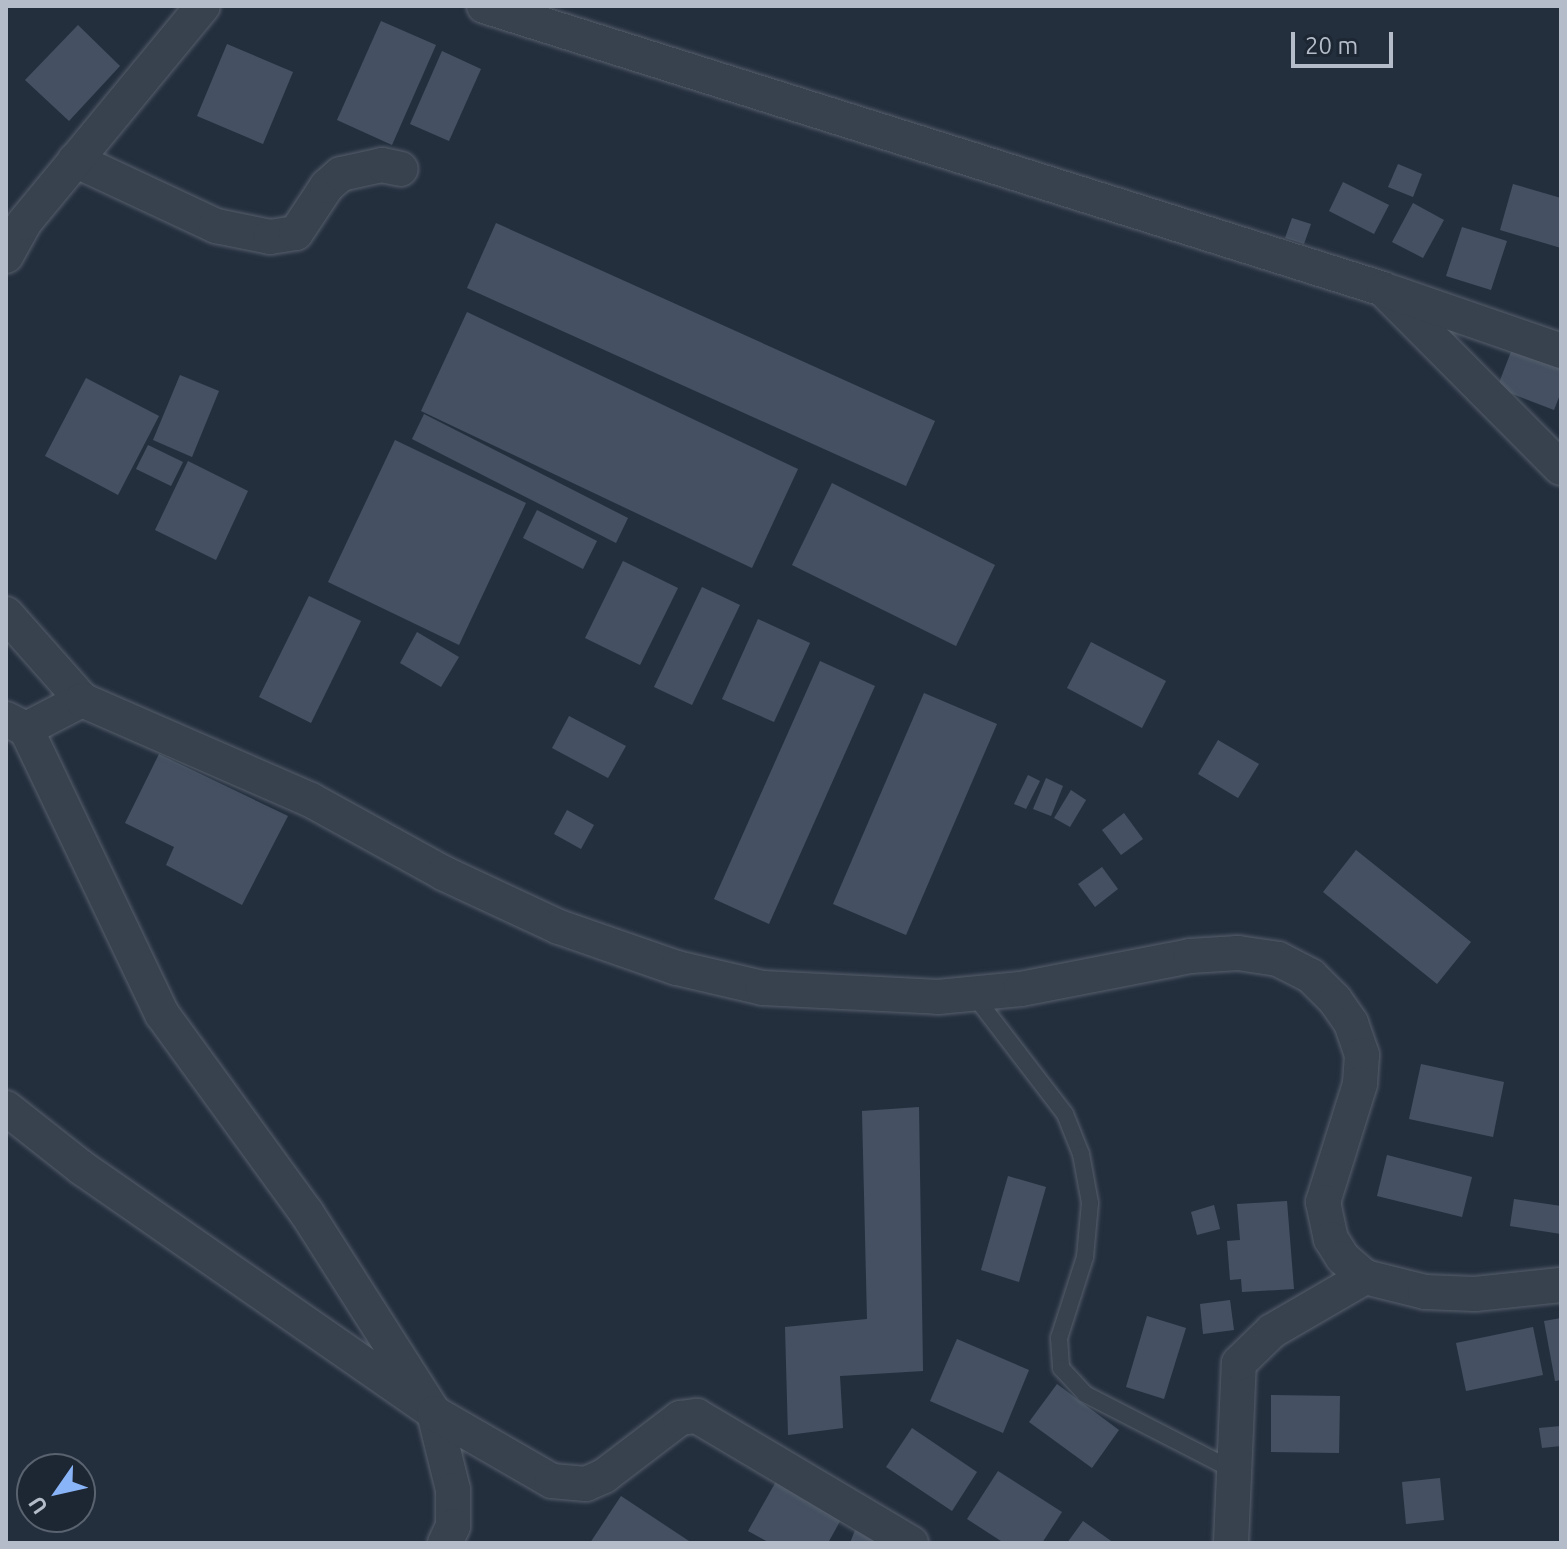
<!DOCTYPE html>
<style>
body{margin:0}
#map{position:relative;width:1567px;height:1549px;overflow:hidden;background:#242f3e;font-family:Ubuntu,sans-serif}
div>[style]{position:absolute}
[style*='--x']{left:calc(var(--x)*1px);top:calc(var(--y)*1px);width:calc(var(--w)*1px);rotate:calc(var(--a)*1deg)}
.building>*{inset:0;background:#455162}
.roads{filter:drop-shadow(0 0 2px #565f6c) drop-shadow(0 0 2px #565f6c)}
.service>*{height:16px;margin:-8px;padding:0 8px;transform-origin:8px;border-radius:8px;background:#38414e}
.minor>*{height:34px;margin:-17px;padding:0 17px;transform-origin:17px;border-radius:17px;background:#38414e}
span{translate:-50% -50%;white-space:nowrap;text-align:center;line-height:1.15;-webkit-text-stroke:6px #1d2633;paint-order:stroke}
.frame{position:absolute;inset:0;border:8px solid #b4bcc9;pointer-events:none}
.north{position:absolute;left:16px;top:1453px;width:80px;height:80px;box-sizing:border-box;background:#1d2633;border:2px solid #59626f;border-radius:50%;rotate:236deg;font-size:22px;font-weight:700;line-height:32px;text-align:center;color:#b4bcc9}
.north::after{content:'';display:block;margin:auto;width:28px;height:36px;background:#8ab4f8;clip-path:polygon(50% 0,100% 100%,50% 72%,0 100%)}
.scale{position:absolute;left:1291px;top:32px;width:102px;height:36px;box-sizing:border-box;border:4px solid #b4bcc9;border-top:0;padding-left:10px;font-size:24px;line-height:28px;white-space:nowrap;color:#b4bcc9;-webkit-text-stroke:6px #1d2633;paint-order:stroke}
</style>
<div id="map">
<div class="building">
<div style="clip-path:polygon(381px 21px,436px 45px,392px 145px,337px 120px)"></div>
<div style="clip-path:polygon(78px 25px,120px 66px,69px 121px,25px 80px)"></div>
<div style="clip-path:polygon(227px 44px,293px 72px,263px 144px,197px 116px)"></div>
<div style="clip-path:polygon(442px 51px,481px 69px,449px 141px,410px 124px)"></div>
<div style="clip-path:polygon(1398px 164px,1422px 174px,1413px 197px,1388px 187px)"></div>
<div style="clip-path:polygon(1343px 182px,1389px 205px,1374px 234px,1329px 211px)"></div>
<div style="clip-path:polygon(1513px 184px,1561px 198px,1561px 248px,1500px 230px)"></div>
<div style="clip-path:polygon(1413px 203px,1444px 220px,1423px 258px,1392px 242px)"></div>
<div style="clip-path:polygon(1292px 218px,1311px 224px,1304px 244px,1285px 238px)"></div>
<div style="clip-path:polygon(496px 223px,935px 421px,906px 486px,467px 288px)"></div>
<div style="clip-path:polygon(1462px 227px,1507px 241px,1491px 290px,1446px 276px)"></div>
<div style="clip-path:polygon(467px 312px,798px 469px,752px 568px,421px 411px)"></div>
<div style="clip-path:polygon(1514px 344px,1561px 361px,1561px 392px,1554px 410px,1497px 388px)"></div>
<div style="clip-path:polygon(180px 375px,219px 391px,192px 457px,153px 440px)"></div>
<div style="clip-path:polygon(86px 378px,159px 416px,118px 495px,45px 456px)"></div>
<div style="clip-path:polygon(424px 414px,628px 518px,616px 543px,412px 439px)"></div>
<div style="clip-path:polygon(395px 440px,526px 503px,459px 645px,328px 582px)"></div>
<div style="clip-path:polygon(148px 445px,183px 462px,171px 486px,136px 469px)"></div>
<div style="clip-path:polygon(188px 461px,248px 491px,216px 560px,155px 530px)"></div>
<div style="clip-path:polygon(832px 483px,995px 565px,956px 646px,792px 565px)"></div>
<div style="clip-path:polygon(537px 510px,597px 541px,583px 569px,523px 538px)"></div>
<div style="clip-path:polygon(623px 561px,678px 588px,640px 665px,585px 638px)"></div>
<div style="clip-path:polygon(702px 587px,740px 605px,692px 705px,654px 687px)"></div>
<div style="clip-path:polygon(309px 596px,361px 621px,311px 723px,259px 697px)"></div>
<div style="clip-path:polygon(758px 619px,810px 643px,774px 722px,722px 699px)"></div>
<div style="clip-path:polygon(417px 632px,459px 657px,441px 687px,400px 663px)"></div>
<div style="clip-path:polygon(1091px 642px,1166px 681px,1142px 728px,1067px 688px)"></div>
<div style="clip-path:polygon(820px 661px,875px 686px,769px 924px,714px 899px)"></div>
<div style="clip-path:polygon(924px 693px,997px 724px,906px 935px,833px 904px)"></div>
<div style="clip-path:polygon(569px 716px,626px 746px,608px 778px,552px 748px)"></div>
<div style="clip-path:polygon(1218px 740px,1259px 764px,1238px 798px,1198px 774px)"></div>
<div style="clip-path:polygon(159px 754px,288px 816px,242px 905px,166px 865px,174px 847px,125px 823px)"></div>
<div style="clip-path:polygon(1028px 775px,1040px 781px,1026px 809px,1014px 804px)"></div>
<div style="clip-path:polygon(1046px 778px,1063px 786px,1051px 816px,1033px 809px)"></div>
<div style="clip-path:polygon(1071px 790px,1086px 800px,1070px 827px,1054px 818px)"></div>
<div style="clip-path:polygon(567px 810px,594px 825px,581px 849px,554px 834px)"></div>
<div style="clip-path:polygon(1124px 813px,1143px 839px,1121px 855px,1102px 830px)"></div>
<div style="clip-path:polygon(1356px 850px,1471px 942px,1437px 984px,1323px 892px)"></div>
<div style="clip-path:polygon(1102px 867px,1118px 889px,1095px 907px,1078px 884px)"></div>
<div style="clip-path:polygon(1421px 1064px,1504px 1082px,1493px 1137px,1409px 1119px)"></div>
<div style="clip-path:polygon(919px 1107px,923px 1371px,840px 1376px,843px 1428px,788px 1435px,785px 1327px,867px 1319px,862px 1111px)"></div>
<div style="clip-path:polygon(1387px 1155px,1472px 1177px,1462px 1217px,1377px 1196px)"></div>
<div style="clip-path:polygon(1008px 1176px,1046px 1187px,1019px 1282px,981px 1270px)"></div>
<div style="clip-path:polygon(1514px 1199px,1561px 1206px,1561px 1234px,1510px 1226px)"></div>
<div style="clip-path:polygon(1287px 1201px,1294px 1289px,1242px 1292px,1241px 1279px,1230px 1280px,1227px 1241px,1240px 1240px,1237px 1204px)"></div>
<div style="clip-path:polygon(1214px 1205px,1220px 1229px,1197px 1235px,1191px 1212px)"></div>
<div style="clip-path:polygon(1230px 1300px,1234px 1330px,1203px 1334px,1200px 1304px)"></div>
<div style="clip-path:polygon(1147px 1316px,1186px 1328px,1164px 1399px,1126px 1387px)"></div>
<div style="clip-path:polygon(1561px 1318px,1561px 1380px,1555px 1381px,1544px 1321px)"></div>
<div style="clip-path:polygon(1533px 1327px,1543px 1375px,1466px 1391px,1456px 1343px)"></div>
<div style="clip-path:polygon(957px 1339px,1029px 1370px,1003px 1433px,930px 1401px)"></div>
<div style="clip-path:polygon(1057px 1384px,1119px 1430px,1092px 1468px,1029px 1422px)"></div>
<div style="clip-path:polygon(1271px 1395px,1340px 1396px,1339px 1453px,1271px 1452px)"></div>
<div style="clip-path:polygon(1561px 1426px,1561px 1446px,1542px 1448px,1539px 1428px)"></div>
<div style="clip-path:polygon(912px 1428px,977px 1472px,952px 1511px,886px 1467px)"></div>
<div style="clip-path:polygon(998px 1471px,1062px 1512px,1042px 1543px,1004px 1543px,967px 1519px)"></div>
<div style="clip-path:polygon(778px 1478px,844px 1514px,828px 1543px,770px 1543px,748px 1531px)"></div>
<div style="clip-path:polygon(1440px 1478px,1444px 1520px,1406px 1524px,1402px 1482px)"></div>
<div style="clip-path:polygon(621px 1496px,692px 1543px,590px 1543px)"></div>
<div style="clip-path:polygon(1083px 1521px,1114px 1543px,1067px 1543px)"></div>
<div style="clip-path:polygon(855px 1530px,884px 1543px,850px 1543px)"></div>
</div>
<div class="roads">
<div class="service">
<div style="--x:973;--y:994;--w:151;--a:52.5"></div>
<div style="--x:1065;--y:1114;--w:43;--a:68.2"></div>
<div style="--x:1081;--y:1154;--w:50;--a:79.6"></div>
<div style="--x:1090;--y:1203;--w:54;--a:95.3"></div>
<div style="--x:1085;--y:1257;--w:85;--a:107.8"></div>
<div style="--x:1059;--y:1338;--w:30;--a:86"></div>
<div style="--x:1061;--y:1368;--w:35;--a:47"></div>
<div style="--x:1085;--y:1394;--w:164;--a:27.2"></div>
</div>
<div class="minor">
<div style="--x:484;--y:6;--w:942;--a:17.47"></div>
<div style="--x:1383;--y:289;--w:252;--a:45.2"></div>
<div style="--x:75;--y:160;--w:156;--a:25.1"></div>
<div style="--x:216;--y:226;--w:55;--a:11.5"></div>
<div style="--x:270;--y:237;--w:26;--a:-9"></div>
<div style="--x:296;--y:233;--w:56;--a:-56.6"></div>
<div style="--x:327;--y:186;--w:18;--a:-41"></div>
<div style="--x:341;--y:174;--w:42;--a:-12.4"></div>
<div style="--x:382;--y:165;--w:19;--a:12"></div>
<div style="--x:6;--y:256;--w:38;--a:-61"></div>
<div style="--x:24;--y:223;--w:281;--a:-50.5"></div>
<div style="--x:1391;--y:292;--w:180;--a:19.1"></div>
<div style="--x:6;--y:614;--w:115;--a:48.5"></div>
<div style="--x:82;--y:700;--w:63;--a:152.6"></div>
<div style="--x:82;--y:700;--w:250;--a:23.6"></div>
<div style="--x:311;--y:800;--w:151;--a:28.9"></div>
<div style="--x:443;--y:873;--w:128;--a:25"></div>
<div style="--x:559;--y:927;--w:125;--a:19.2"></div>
<div style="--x:677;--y:968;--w:88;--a:13.1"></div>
<div style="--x:763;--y:988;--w:175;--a:2.9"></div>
<div style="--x:938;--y:997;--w:83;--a:-5.5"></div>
<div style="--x:1021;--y:989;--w:172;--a:-11"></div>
<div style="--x:1190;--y:956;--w:48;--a:-3.6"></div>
<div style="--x:1238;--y:953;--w:40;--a:8.5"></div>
<div style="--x:1278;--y:959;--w:37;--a:27"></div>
<div style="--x:1311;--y:976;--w:34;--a:45"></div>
<div style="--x:1335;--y:1000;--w:28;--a:55"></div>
<div style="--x:1351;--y:1023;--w:34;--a:71"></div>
<div style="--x:1362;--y:1055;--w:29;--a:94"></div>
<div style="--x:1360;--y:1084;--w:124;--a:107.4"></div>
<div style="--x:1323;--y:1202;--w:38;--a:78"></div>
<div style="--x:1331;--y:1239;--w:22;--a:58"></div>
<div style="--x:1343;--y:1258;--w:29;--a:41"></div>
<div style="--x:1365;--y:1277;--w:62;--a:14"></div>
<div style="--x:1425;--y:1292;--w:50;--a:2.3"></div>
<div style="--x:1475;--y:1294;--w:86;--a:-6"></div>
<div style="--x:6;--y:719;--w:22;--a:27"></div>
<div style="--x:26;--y:729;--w:316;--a:64.5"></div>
<div style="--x:162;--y:1014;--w:245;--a:54"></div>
<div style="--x:306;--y:1212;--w:238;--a:57.5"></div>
<div style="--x:434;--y:1413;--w:79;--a:76.1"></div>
<div style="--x:453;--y:1490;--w:36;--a:90"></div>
<div style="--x:453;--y:1526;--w:19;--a:115"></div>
<div style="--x:6;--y:1108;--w:97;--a:38.3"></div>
<div style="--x:82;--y:1168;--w:429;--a:34.8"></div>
<div style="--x:434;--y:1413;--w:136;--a:30"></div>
<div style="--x:552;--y:1481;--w:34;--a:5"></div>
<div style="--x:586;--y:1484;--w:20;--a:-24"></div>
<div style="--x:604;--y:1476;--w:96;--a:-37.3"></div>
<div style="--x:680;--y:1418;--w:17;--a:-7"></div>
<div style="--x:697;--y:1416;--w:249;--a:30.7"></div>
<div style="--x:1231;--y:1543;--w:180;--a:-87.5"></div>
<div style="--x:1239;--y:1363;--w:46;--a:-44.1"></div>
<div style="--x:1272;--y:1331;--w:108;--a:-30.1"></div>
</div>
</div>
<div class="frame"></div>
<div class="north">U</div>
<div class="scale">20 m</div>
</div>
